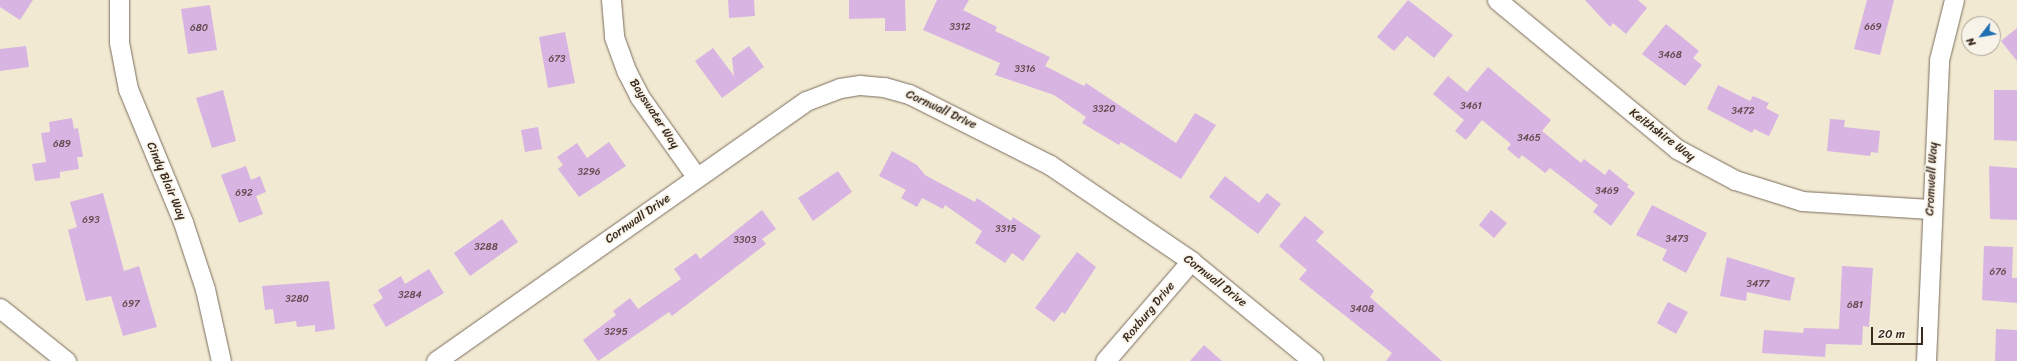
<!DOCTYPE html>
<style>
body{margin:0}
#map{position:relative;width:2017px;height:361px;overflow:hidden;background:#f1e9d2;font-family:Sriracha,sans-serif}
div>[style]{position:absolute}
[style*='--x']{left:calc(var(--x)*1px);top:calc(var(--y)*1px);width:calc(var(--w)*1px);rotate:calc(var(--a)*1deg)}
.building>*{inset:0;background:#d8b4e3}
.roads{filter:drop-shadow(0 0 1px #7b6d5d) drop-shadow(0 0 1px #7b6d5d)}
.minor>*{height:19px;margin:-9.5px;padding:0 9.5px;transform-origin:9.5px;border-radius:9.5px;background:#fff}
span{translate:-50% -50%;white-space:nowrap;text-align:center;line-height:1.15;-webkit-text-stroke:3.5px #f7f3e8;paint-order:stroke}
.number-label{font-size:10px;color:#624c4f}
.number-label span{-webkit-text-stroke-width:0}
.street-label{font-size:12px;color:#3b2a1e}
.north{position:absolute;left:1961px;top:16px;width:40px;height:40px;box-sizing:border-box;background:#f7f3e8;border:1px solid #aca397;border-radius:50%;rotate:239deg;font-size:11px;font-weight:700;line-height:16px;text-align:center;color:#3b2a1e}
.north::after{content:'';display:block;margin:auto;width:14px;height:18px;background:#1f6fb2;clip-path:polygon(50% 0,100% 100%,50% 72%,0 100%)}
.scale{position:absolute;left:1871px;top:327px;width:52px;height:18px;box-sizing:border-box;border:2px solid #3b2a1e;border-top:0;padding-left:5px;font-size:12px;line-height:14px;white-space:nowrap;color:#3b2a1e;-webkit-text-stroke:3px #f7f3e8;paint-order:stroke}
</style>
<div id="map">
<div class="building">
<div style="clip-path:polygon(0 0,33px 0,20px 20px,0 7px)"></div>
<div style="clip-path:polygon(728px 0,754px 0,755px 16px,729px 18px)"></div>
<div style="clip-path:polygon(849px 0,905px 0,906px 31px,885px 31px,885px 18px,849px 19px)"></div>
<div style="clip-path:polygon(937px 0,969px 0,963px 10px,997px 27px,995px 31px,1050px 57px,1045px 66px,1084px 86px,1086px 83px,1176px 143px,1195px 113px,1216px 125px,1181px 179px,1121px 142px,1119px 145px,1082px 123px,1086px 117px,1054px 95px,995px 75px,1000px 63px,923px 30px)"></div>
<div style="clip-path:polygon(1408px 0,1453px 35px,1434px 58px,1407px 36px,1394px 51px,1377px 37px)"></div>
<div style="clip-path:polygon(1585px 0,1638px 0,1647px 8px,1626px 34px,1613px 23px,1610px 27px)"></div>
<div style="clip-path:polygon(1867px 0,1894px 0,1880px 55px,1854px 49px)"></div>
<div style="clip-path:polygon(210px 5px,217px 50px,188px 54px,181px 9px)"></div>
<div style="clip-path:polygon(1666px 24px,1699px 51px,1693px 58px,1702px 65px,1685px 86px,1642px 54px)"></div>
<div style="clip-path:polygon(2017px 28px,2017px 61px,2001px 41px)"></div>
<div style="clip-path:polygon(565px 32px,575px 83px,548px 88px,539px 37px)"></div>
<div style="clip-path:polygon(26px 46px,29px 67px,0 71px,0 49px)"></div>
<div style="clip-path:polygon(749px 46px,764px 67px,722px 98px,695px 61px,713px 48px,734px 76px,732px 58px)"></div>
<div style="clip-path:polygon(1488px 67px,1551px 120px,1542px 131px,1581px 163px,1584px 159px,1605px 175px,1609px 169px,1629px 185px,1627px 187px,1635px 193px,1611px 226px,1593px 212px,1598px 205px,1550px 168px,1545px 173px,1522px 155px,1519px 159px,1507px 149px,1511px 144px,1482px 120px,1466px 140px,1455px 131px,1464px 120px,1433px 94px,1448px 76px,1467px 92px)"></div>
<div style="clip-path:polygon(1718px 85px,1750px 101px,1753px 96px,1769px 103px,1766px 108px,1779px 115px,1769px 136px,1754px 129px,1752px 133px,1707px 109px)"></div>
<div style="clip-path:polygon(223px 90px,236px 141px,212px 148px,196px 98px)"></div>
<div style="clip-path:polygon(1994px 90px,2017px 90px,2017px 141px,1994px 140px)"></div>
<div style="clip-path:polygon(72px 118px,74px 129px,78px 128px,83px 157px,77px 157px,79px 169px,60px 172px,60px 178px,35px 181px,32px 164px,46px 162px,41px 133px,50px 132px,49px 122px)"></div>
<div style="clip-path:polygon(1830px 119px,1845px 120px,1844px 127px,1880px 131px,1878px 153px,1871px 152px,1870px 156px,1827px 151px)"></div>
<div style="clip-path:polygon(538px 127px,542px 149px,525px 152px,521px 130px)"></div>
<div style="clip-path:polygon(609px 142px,626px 166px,579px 197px,558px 169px,563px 165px,557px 157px,577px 143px,587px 158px)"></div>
<div style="clip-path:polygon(892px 151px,917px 165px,925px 175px,975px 202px,977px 198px,1011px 221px,1013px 217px,1041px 236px,1023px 261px,1012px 253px,1005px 263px,975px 243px,982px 231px,945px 205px,943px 209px,922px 198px,917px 207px,901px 198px,906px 190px,879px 176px)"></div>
<div style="clip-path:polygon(246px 166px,251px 180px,260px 176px,266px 192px,256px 196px,263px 214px,239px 223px,221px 175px)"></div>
<div style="clip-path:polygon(1989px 166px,2017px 168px,2017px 220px,1990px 219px)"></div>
<div style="clip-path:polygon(838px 171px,852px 192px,813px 221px,798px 198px)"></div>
<div style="clip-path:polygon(1225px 176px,1259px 203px,1267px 193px,1281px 204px,1258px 234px,1209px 197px)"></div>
<div style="clip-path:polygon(103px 193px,124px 271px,139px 266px,157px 327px,123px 336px,111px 296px,86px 301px,68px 230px,77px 227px,70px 202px)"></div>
<div style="clip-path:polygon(1652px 205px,1707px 233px,1686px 273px,1662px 260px,1667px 250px,1636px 235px)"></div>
<div style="clip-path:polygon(762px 210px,776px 229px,762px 239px,766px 244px,672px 316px,669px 312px,598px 361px,583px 340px,616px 315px,613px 311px,630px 298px,638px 309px,681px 279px,674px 269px,696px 253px,700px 259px)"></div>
<div style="clip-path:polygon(1491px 210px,1507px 223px,1494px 238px,1479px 225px)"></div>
<div style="clip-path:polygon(1305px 216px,1324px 232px,1316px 241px,1374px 291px,1370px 297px,1442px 361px,1386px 361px,1392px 353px,1299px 279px,1307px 270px,1279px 246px)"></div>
<div style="clip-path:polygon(502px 219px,518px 242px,470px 276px,454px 253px)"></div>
<div style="clip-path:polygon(1984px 246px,2013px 247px,2012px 278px,2017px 278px,2017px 303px,1982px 300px)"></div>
<div style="clip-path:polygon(1077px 252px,1096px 267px,1065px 314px,1062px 312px,1054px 322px,1035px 308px)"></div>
<div style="clip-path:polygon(1727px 257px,1795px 278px,1790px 301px,1747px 292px,1746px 301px,1720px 296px)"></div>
<div style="clip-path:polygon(1842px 266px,1873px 268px,1869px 327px,1863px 326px,1862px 345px,1826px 344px,1825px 357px,1762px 353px,1764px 330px,1803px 333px,1804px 328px,1839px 329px)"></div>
<div style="clip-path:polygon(429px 269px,444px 293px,386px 327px,373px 305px,383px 298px,378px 290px,401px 276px,405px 284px)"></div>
<div style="clip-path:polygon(329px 281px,335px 329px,315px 332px,315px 325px,297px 327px,296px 321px,275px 324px,273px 309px,265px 310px,262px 286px)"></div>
<div style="clip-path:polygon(1668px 302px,1688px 312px,1676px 334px,1657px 323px)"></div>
<div style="clip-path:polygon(1996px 329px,2017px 330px,2017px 361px,1995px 361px)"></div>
<div style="clip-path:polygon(1204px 345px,1222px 361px,1190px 361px)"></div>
</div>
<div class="roads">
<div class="minor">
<div style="--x:119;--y:0;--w:42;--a:90"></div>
<div style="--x:119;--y:42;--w:48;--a:79.2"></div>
<div style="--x:128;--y:89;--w:144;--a:67.5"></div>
<div style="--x:183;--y:222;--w:71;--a:71.8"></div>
<div style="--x:205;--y:289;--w:74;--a:77.5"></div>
<div style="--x:611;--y:0;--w:37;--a:85"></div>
<div style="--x:614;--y:37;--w:37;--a:70"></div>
<div style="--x:627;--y:72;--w:27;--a:63"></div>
<div style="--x:639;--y:96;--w:100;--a:54.7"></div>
<div style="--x:1497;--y:0;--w:234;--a:39.6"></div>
<div style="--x:1677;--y:149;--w:66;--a:28.1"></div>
<div style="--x:1735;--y:180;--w:70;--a:17.4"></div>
<div style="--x:1802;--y:201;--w:128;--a:3.6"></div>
<div style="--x:0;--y:308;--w:85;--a:38.8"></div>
<div style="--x:436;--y:361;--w:452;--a:-35.1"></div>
<div style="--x:806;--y:101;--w:36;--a:-21"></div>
<div style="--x:840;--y:88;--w:20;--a:-9"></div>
<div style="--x:860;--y:85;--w:24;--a:5"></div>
<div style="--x:884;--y:87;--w:26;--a:16"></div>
<div style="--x:909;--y:94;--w:158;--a:26.7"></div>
<div style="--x:1050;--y:165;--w:171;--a:34.2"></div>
<div style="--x:1191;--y:261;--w:158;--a:39.3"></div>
<div style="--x:1105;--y:361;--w:132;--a:-49.3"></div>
<div style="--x:1926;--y:361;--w:301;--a:-87.5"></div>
<div style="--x:1939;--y:60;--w:62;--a:-76"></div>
</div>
</div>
<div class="number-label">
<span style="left:960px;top:28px">3312</span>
<span style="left:1873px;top:28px">669</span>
<span style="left:199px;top:29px">680</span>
<span style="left:1670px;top:56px">3468</span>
<span style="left:557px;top:60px">673</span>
<span style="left:1025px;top:70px">3316</span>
<span style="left:1471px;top:107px">3461</span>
<span style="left:1104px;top:110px">3320</span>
<span style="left:1743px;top:112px">3472</span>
<span style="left:1529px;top:139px">3465</span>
<span style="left:62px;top:145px">689</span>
<span style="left:589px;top:173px">3296</span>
<span style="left:1607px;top:192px">3469</span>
<span style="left:244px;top:194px">692</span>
<span style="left:91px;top:221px">693</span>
<span style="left:1006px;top:230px">3315</span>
<span style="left:1677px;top:240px">3473</span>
<span style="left:745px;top:241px">3303</span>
<span style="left:486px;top:248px">3288</span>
<span style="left:1998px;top:273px">676</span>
<span style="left:1758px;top:285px">3477</span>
<span style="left:410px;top:296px">3284</span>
<span style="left:297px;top:300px">3280</span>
<span style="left:131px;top:305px">697</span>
<span style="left:1855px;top:306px">681</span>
<span style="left:1362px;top:310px">3408</span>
<span style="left:616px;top:333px">3295</span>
</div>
<div class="street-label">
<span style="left:941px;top:110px;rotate:25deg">Cornwall Drive</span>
<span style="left:654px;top:114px;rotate:57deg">Bayswater Way</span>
<span style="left:1662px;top:135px;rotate:37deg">Keithshire Way</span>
<span style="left:1932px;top:179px;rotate:-87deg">Cromwell Way</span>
<span style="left:166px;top:181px;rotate:67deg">Cindy Blair Way</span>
<span style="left:638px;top:219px;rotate:-35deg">Cornwall Drive</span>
<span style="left:1215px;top:281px;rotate:38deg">Cornwall Drive</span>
<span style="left:1149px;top:312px;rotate:-50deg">Roxburg Drive</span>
</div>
<div class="north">N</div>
<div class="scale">20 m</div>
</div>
